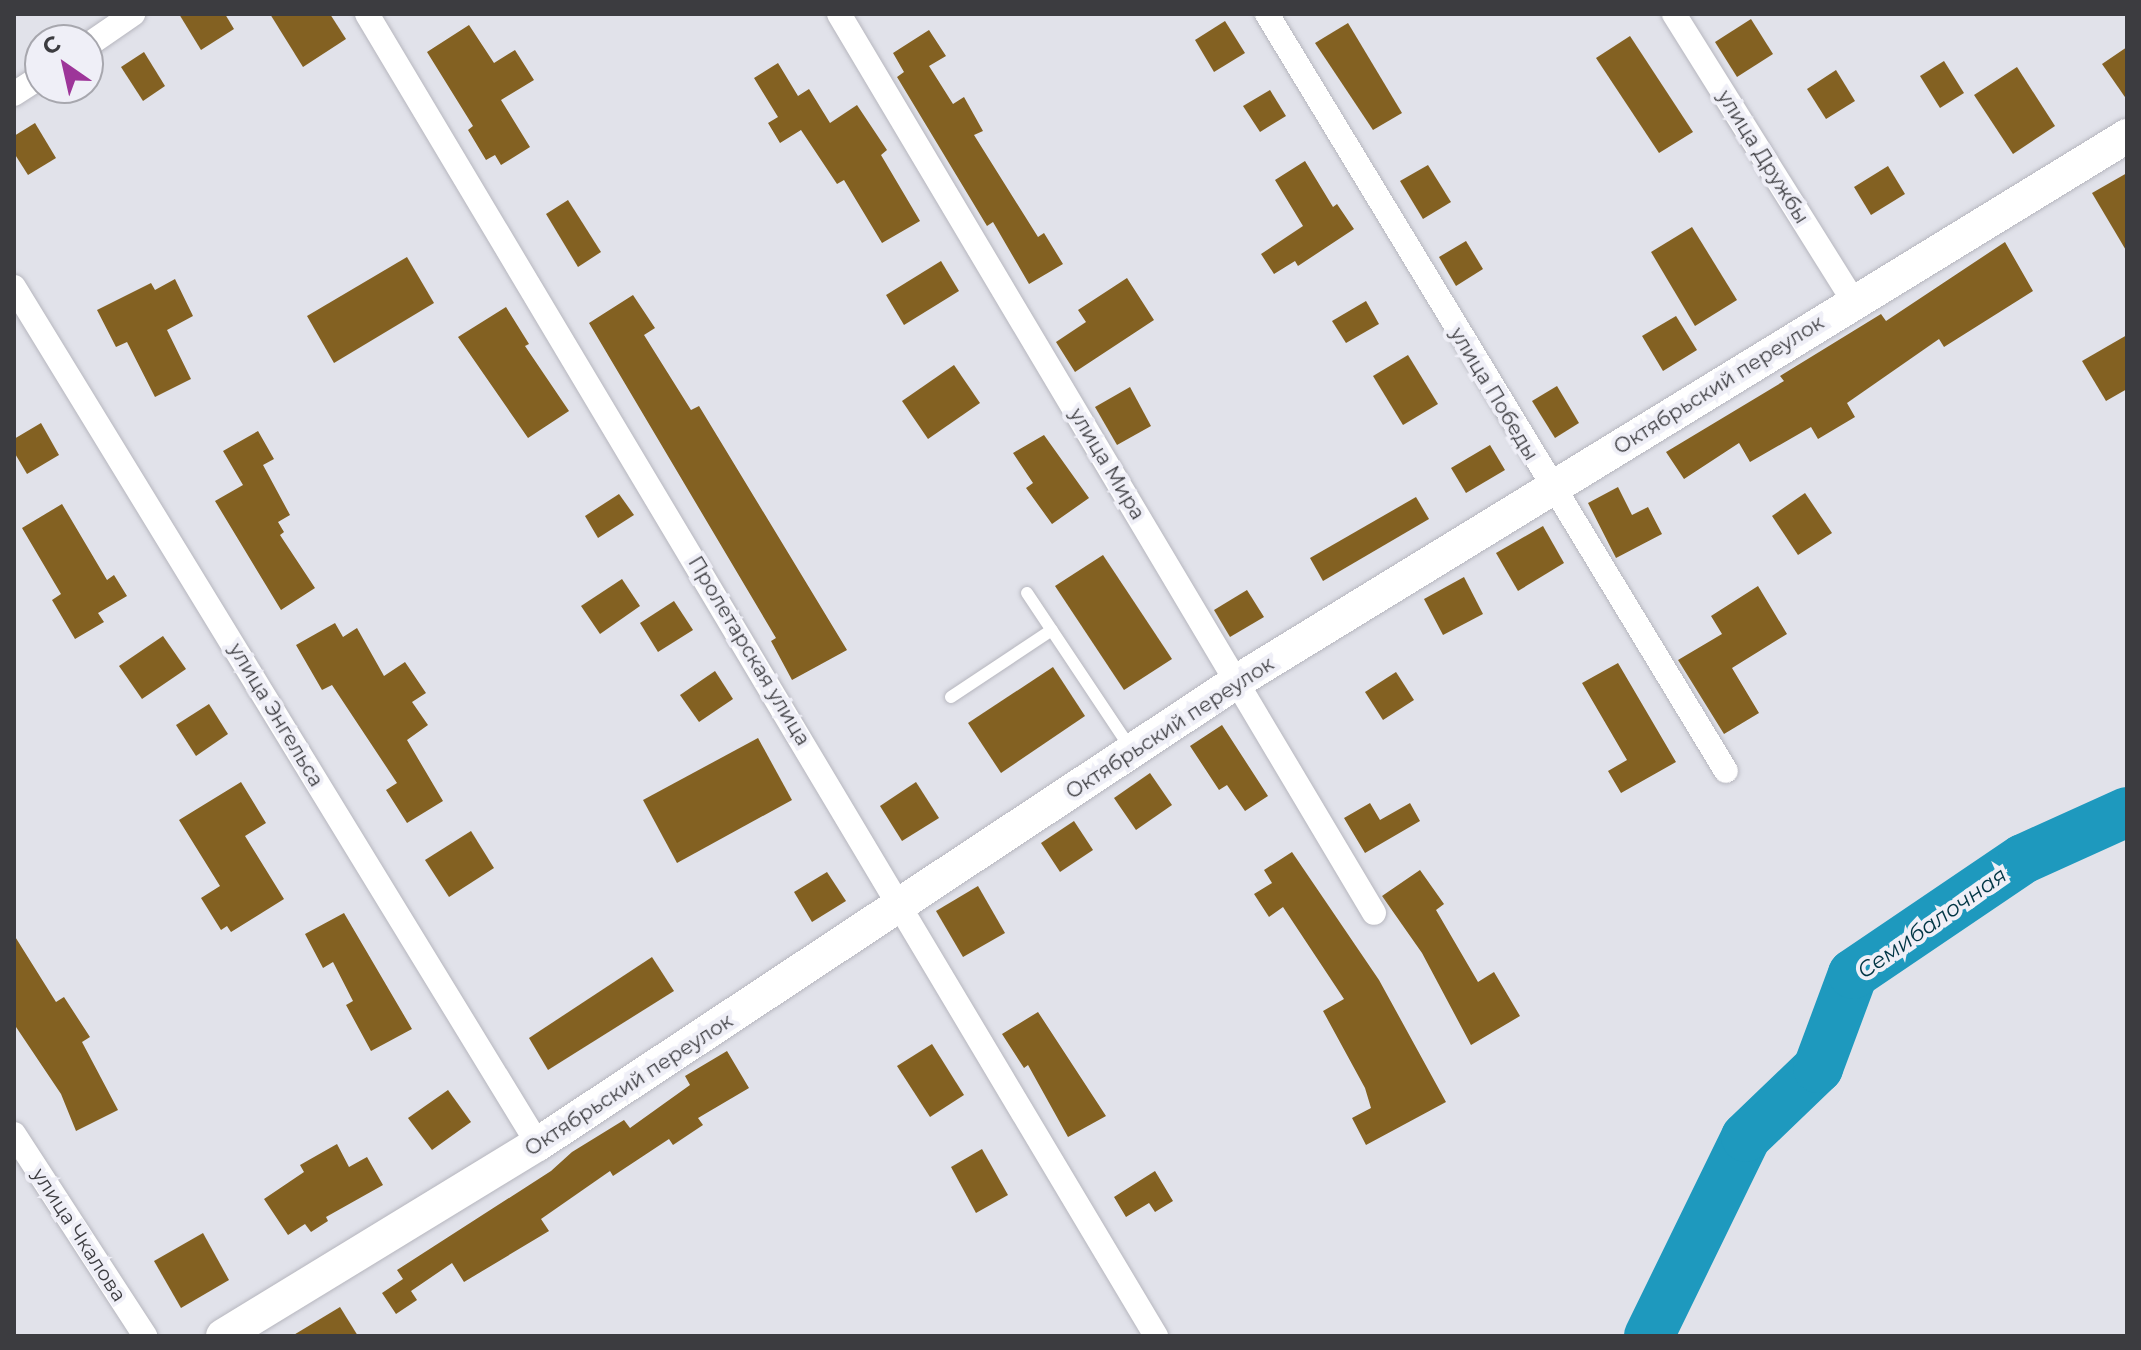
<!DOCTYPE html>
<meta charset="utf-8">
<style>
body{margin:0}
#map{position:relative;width:2141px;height:1350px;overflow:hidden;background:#e1e2ea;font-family:Montserrat,sans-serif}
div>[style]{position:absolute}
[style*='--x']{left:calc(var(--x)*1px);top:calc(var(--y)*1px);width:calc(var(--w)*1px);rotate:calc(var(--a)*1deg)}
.river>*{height:50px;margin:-25px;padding:0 25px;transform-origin:25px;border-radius:25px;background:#1e99be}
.building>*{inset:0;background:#836122}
.roads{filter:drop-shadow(0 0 2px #b6b6be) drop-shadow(0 0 2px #b6b6be)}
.lane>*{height:12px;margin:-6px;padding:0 6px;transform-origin:6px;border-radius:6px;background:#fff}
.street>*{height:24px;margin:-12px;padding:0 12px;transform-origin:12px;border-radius:12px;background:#fff}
.secondary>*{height:34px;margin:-17px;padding:0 17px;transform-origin:17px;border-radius:17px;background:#fff}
span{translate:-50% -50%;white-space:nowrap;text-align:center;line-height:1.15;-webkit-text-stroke:8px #efeff7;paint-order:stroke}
.street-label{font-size:20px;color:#3c3c40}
.water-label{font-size:22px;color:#003544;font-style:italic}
.frame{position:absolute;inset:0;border:16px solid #3c3c40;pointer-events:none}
.north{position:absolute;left:24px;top:24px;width:80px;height:80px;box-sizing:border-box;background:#efeff7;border:2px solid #a7a7ae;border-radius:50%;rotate:326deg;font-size:22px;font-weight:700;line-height:32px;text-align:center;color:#3c3c40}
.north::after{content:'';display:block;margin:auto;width:28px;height:36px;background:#9d3599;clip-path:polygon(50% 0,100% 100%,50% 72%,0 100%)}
</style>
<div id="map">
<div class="river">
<div style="--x:1649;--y:1336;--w:221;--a:-64"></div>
<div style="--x:1746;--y:1137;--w:100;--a:-43.8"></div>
<div style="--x:1818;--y:1068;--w:100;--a:-69.6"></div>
<div style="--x:1853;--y:974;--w:205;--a:-34.1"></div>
<div style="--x:2023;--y:859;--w:114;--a:-24.3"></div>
</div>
<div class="building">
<div style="clip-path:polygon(179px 14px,225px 14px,234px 29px,201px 50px)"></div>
<div style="clip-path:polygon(270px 14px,330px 14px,346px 39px,303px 67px)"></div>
<div style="clip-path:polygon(1751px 19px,1773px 54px,1737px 77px,1715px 42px)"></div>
<div style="clip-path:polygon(1225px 21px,1245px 53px,1214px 72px,1195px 40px)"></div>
<div style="clip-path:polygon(1348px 23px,1402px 113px,1373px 130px,1315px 43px)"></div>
<div style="clip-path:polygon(469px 25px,494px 63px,515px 50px,534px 80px,501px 100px,530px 147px,501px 165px,495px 155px,486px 160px,468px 130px,473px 126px,427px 52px)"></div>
<div style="clip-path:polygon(929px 30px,946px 56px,929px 66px,953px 104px,964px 97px,983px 131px,974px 135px,1038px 237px,1044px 233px,1063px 264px,1029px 284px,993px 222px,987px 226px,897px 77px,904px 72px,893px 53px)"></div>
<div style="clip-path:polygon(1630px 36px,1693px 132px,1659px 153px,1596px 58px)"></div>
<div style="clip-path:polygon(2127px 47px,2127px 100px,2102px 64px)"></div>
<div style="clip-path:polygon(144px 52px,165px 86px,143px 101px,121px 67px)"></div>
<div style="clip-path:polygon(1944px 61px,1964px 93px,1940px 108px,1920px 76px)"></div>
<div style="clip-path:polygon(778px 63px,798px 96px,809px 89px,830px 123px,857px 105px,887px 150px,881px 155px,920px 221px,882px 243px,844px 180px,837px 184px,801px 130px,780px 143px,768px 123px,778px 117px,754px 78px)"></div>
<div style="clip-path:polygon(2017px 67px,2055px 126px,2013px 154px,1974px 95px)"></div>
<div style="clip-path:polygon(1836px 70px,1855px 101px,1826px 119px,1807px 89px)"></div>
<div style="clip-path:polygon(1270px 90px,1286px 116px,1260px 132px,1243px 106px)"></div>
<div style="clip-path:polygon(35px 123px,56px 158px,28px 175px,14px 153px,14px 136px)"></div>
<div style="clip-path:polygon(1305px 161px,1333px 207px,1337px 204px,1354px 229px,1298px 266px,1295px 261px,1274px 274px,1261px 254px,1303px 226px,1275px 180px)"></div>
<div style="clip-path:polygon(1428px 165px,1451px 202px,1423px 219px,1400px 181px)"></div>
<div style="clip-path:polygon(1888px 166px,1905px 194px,1871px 215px,1854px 187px)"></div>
<div style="clip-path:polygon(2127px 173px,2127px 252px,2092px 193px)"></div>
<div style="clip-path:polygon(568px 200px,601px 252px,578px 267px,546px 214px)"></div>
<div style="clip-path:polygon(1692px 227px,1737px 300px,1695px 326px,1651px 252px)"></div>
<div style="clip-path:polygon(1466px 241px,1483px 269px,1456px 286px,1439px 257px)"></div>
<div style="clip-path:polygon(2005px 242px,2033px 291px,1944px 347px,1939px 339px,1847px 403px,1855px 417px,1818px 439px,1811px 427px,1750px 462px,1739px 443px,1684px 479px,1666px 452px,1784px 381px,1780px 376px,1881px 314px,1886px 321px)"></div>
<div style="clip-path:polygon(407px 257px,434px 303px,334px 363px,307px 316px)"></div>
<div style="clip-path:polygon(941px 261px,959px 291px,904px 325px,886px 295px)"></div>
<div style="clip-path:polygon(1127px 278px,1154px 320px,1075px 372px,1056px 342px,1086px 322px,1078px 310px)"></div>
<div style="clip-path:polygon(175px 279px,193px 316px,167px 330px,191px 379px,155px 397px,127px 342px,116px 347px,97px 310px,151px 283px,155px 290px)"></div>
<div style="clip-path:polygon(633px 295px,655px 328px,644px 335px,691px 410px,699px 406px,847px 650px,792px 680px,771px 641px,776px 638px,589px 323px)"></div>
<div style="clip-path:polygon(1366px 301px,1379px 324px,1346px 343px,1332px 321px)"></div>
<div style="clip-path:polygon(506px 307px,529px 344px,525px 346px,569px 411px,528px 438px,458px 337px)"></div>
<div style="clip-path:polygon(1676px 316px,1697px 350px,1663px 371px,1642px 336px)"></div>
<div style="clip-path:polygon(2127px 335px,2127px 389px,2106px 401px,2082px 361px)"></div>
<div style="clip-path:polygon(1408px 355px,1438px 404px,1403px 425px,1373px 376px)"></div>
<div style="clip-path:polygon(954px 365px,980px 403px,928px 439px,902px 401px)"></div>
<div style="clip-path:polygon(1557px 386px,1579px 423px,1555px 438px,1532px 401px)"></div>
<div style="clip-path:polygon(1130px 387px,1151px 426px,1117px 445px,1095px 407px)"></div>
<div style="clip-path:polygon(41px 423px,59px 455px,27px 474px,14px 452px,14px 439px)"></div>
<div style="clip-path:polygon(258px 431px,274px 459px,263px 465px,290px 515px,278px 522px,284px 532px,280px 535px,315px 588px,281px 610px,215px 501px,243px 485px,223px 451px)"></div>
<div style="clip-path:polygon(1044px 435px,1089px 498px,1052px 524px,1026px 488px,1033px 483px,1013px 453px)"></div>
<div style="clip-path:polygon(1490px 445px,1505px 470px,1466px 493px,1451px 468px)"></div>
<div style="clip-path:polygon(1618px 487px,1632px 515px,1648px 507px,1662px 534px,1616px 558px,1588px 503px)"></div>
<div style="clip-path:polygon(1805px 493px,1832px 533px,1798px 555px,1772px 516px)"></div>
<div style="clip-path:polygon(619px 494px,634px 515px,598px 538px,585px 516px)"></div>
<div style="clip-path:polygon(1416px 497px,1429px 519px,1323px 581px,1310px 558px)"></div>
<div style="clip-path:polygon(62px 504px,107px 580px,114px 575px,127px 596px,98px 613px,104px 622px,75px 639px,52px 600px,61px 594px,22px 528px)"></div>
<div style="clip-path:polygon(1543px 526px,1564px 563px,1518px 591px,1496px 553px)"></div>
<div style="clip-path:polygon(1103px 555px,1172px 659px,1124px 690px,1055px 586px)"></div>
<div style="clip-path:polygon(1464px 577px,1483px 614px,1443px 635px,1424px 599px)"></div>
<div style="clip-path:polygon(622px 579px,640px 606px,600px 634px,581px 606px)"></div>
<div style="clip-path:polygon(1758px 586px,1787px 634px,1732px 668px,1759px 713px,1724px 734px,1678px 660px,1722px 634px,1711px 616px)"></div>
<div style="clip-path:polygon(1247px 590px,1264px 617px,1230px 637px,1214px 610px)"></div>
<div style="clip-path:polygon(674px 601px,693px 630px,658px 652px,640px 623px)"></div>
<div style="clip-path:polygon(335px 623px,343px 637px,357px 628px,384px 676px,405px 662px,426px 693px,412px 702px,428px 725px,407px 740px,443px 801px,407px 823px,386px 790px,397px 783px,332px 685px,322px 690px,296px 645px)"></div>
<div style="clip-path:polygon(163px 636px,186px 669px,142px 699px,119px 666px)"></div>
<div style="clip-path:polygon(1618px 663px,1676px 762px,1621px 793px,1608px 771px,1627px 760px,1582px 683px)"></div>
<div style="clip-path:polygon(1053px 667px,1085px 716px,1001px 773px,968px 723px)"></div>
<div style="clip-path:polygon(715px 671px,733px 699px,699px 722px,680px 695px)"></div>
<div style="clip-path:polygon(1396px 672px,1414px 700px,1383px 720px,1365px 692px)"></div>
<div style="clip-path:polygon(209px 704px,228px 734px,196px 756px,176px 725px)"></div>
<div style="clip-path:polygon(1222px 725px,1268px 796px,1245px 811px,1227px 785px,1219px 790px,1190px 746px)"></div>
<div style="clip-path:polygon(758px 738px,792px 800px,677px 863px,643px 800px)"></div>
<div style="clip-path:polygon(1150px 773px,1172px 805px,1136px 830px,1114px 798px)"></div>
<div style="clip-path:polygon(241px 782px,266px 823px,245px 836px,284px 899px,231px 932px,227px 926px,221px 930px,201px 898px,220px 886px,179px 820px)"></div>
<div style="clip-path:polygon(916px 782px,939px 818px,902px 841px,880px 806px)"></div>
<div style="clip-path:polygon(1370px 803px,1380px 820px,1410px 803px,1420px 821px,1365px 853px,1344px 818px)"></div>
<div style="clip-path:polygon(1074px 821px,1093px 850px,1060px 872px,1041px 843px)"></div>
<div style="clip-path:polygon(471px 831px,494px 868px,449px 897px,425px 860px)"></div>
<div style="clip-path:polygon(1292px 852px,1379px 980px,1446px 1102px,1366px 1145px,1352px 1118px,1371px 1108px,1365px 1088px,1323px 1011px,1344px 999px,1283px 907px,1269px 917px,1254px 894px,1272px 883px,1264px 870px)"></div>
<div style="clip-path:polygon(1420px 870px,1444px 904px,1436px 910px,1478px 982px,1494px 972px,1520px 1016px,1471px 1045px,1422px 953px,1382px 896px)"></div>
<div style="clip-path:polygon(827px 872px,846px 901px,812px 922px,794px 892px)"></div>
<div style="clip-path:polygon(978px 886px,1005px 933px,963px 957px,936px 911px)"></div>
<div style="clip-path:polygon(344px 913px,412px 1029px,371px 1051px,346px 1005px,353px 1001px,333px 962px,323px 968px,305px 934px)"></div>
<div style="clip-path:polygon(14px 935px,56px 1002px,64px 997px,90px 1037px,82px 1042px,118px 1110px,76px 1131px,61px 1094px,14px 1024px)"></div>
<div style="clip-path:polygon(652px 957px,674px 991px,548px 1070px,529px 1038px)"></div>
<div style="clip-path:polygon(1038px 1012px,1106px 1116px,1068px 1137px,1028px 1065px,1024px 1068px,1002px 1034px)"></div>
<div style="clip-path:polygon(932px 1044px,964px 1095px,930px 1117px,897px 1066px)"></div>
<div style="clip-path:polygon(727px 1051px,749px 1088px,698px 1118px,703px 1125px,673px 1145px,669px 1139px,613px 1176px,610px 1171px,541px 1219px,549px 1231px,464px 1282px,452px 1263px,411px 1291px,417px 1300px,396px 1314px,382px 1293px,403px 1279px,397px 1270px,551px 1171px,572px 1152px,624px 1120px,630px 1128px,690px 1085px,685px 1076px)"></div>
<div style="clip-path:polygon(448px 1090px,471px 1122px,432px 1150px,408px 1118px)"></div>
<div style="clip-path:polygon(337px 1144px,349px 1167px,367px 1157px,383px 1185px,326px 1217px,328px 1221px,311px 1232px,305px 1224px,288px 1235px,264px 1199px,304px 1172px,300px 1165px)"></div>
<div style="clip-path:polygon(982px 1149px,1008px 1195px,976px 1213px,951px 1167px)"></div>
<div style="clip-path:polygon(1155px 1171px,1173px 1201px,1155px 1212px,1149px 1203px,1126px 1217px,1114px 1197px)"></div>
<div style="clip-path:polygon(203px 1233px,229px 1280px,181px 1308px,154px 1261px)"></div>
<div style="clip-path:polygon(340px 1307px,358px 1336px,292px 1336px)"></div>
</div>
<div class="roads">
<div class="lane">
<div style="--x:1027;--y:593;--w:187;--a:56.3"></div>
<div style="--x:951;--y:697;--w:121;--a:-33.6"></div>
</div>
<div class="street">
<div style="--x:367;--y:14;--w:1540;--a:59.17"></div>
<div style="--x:839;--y:14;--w:1046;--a:59.24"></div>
<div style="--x:1267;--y:14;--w:885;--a:58.77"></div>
<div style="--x:1674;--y:14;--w:337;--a:58"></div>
<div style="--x:88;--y:45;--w:55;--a:-34.6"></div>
<div style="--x:14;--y:94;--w:31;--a:-33"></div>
<div style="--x:14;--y:287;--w:1005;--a:58.56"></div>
<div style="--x:14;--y:1134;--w:241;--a:57"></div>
</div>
<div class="secondary">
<div style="--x:223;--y:1336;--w:369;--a:-31.4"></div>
<div style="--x:538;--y:1144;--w:837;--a:-33.5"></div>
<div style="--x:1236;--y:682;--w:1045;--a:-31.5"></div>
</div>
</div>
<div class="street-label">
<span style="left:1763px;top:157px;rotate:58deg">улица Дружбы</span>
<span style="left:1719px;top:385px;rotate:-32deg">Октябрьский переулок</span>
<span style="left:1494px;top:394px;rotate:59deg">улица Победы</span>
<span style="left:1107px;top:464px;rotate:59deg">улица Мира</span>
<span style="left:749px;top:651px;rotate:59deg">Пролетарская улица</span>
<span style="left:276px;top:715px;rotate:59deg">улица Энгельса</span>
<span style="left:1170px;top:728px;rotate:-33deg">Октябрьский переулок</span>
<span style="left:629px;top:1085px;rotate:-33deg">Октябрьский переулок</span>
<span style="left:79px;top:1235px;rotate:57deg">улица Чкалова</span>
</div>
<div class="water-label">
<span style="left:1932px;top:923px;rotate:-35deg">Семибалочная</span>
</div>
<div class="frame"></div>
<div class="north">С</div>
</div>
